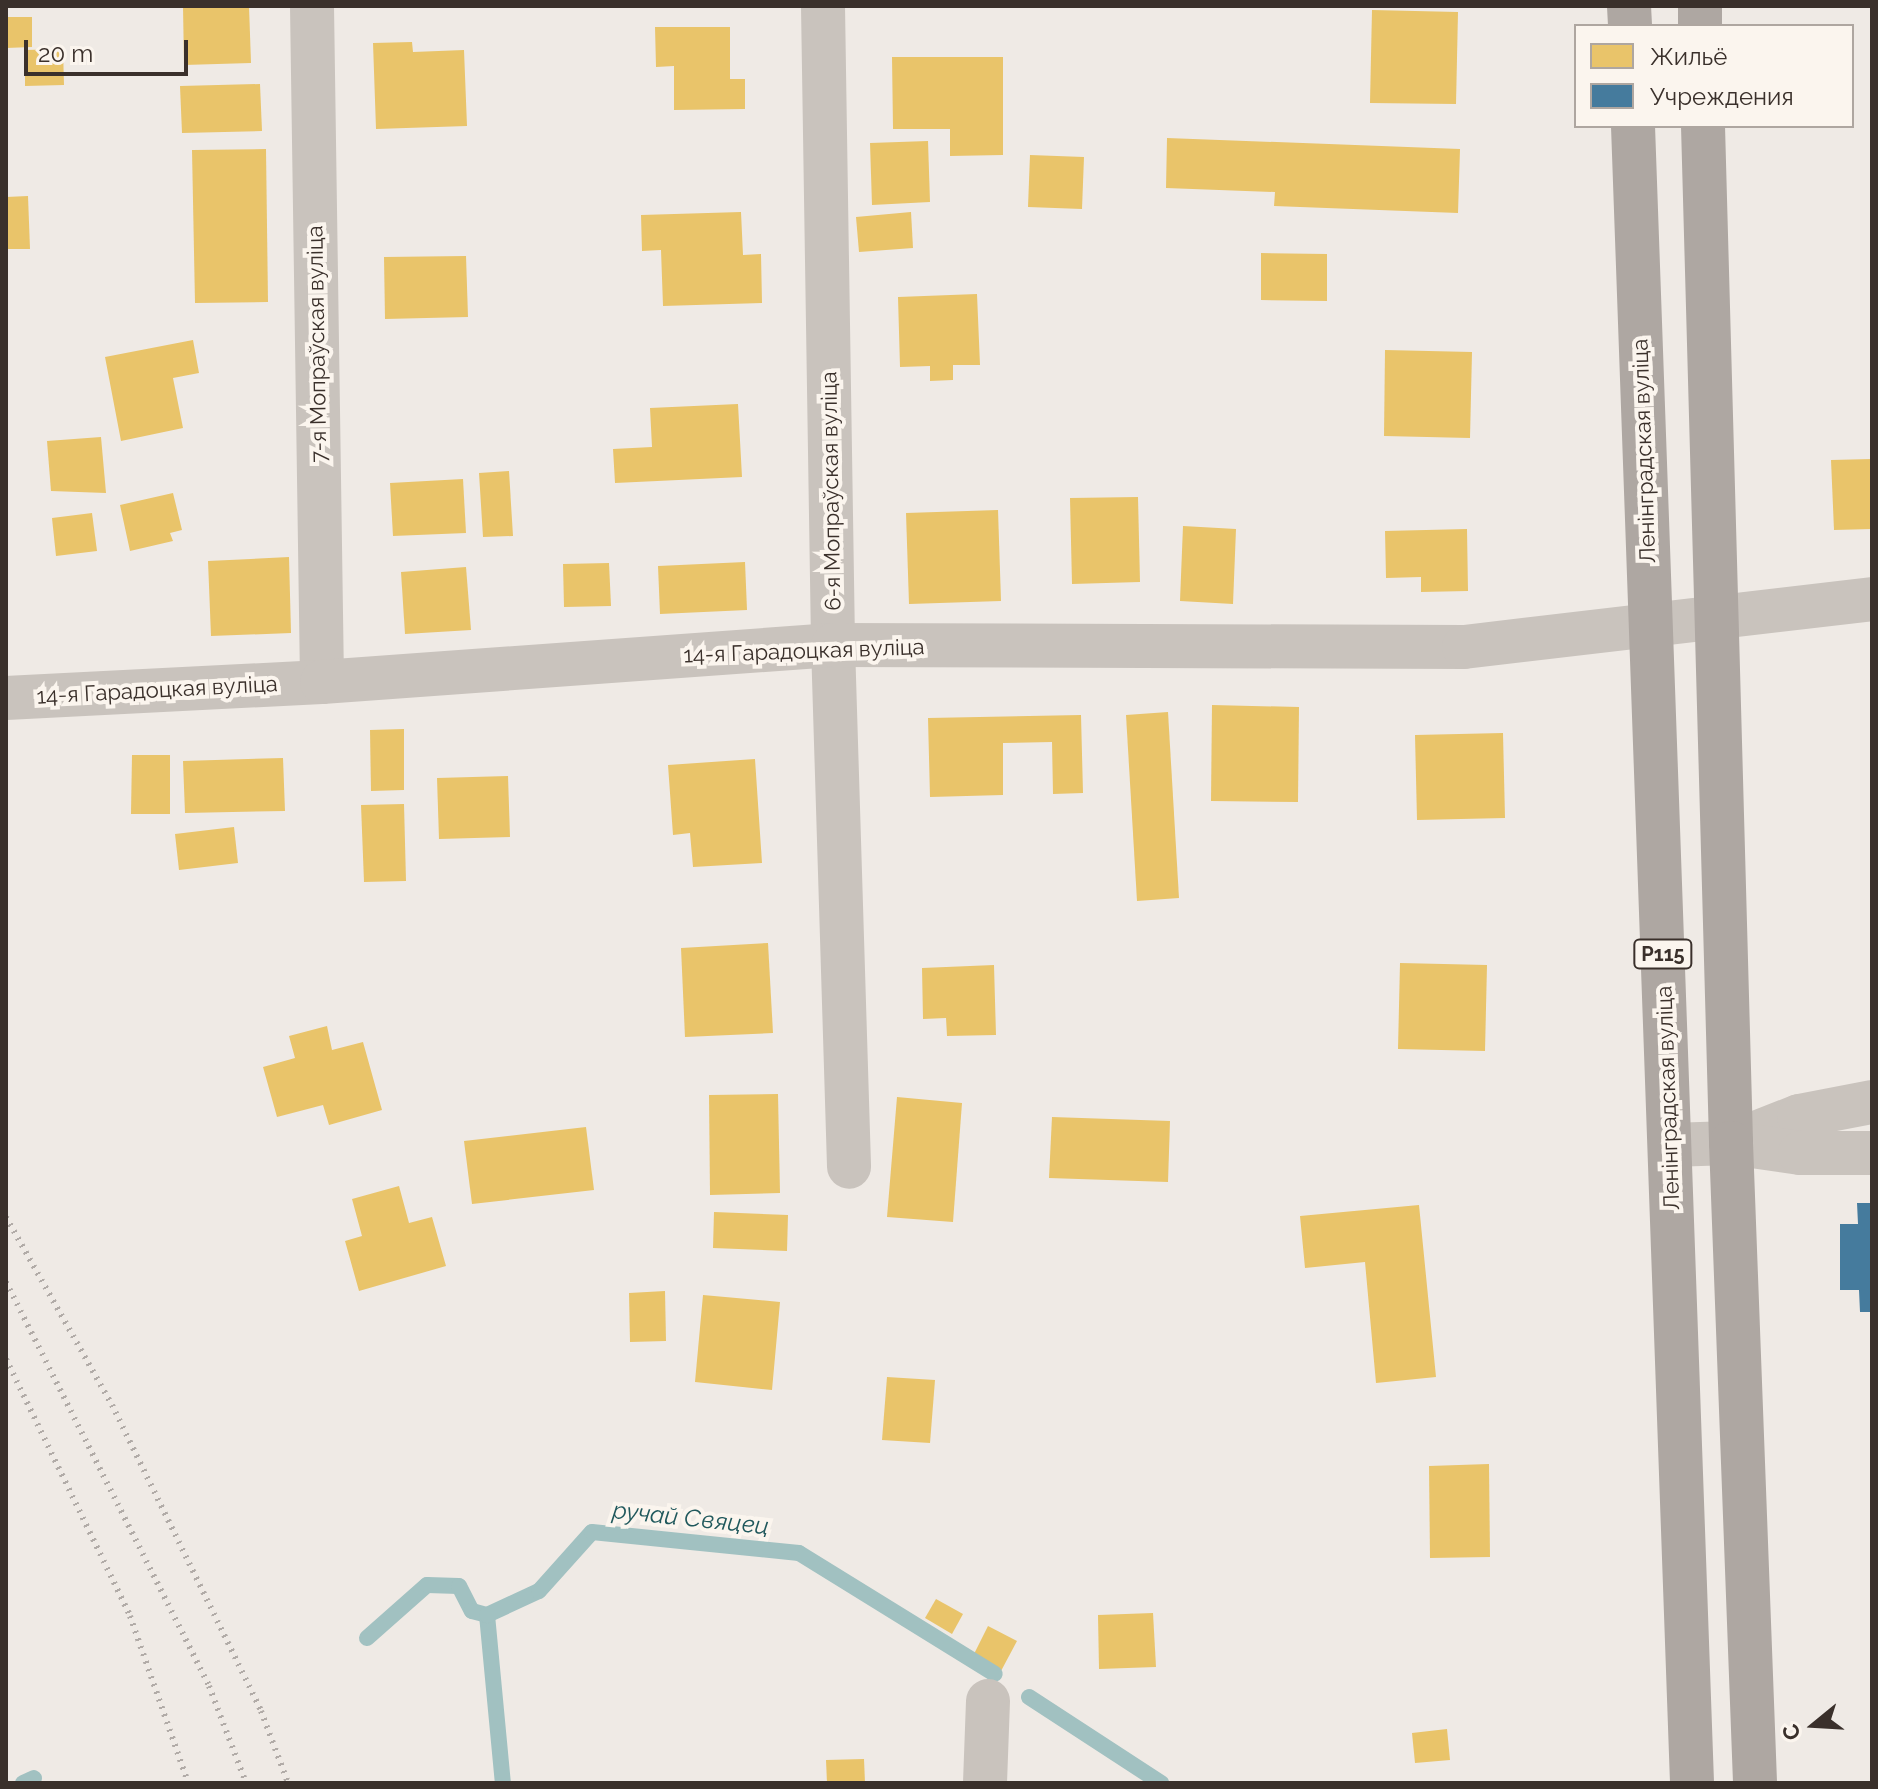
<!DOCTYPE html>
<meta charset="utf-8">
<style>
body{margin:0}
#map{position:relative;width:1878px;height:1789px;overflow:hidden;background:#efeae5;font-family:Raleway,sans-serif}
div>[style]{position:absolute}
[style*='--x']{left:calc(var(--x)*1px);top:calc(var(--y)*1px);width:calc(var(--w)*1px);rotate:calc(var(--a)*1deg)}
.homes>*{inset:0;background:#e9c46a}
.public>*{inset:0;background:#457b9d}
.stream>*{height:16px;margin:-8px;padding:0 8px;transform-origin:8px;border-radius:8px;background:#a1c1c1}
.street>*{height:44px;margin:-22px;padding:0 22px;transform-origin:22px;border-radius:22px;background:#c9c3bd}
.primary>*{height:44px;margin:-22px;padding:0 22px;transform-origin:22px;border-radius:22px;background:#aea7a2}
.rail>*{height:6px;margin-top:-3px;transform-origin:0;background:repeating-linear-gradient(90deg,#b1aba7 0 2px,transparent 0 8px)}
span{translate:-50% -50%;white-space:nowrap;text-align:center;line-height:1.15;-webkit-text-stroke:8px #fbf5ee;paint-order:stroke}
.shield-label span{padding:2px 6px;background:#fbf5ee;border:2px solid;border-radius:6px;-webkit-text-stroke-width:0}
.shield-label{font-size:20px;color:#3a302b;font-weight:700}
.street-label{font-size:22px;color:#3a302b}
.water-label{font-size:24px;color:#20585c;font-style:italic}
.frame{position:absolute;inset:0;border:8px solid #3a302b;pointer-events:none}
.legend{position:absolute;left:1574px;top:24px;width:280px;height:104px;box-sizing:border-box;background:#fbf5ee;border:2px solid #aea6a0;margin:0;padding:10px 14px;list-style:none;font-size:24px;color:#3a302b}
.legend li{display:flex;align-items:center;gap:16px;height:40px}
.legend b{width:40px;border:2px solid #aea6a0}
.north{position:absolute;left:1774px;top:1685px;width:80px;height:80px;-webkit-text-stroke:6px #fbf5ee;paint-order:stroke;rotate:252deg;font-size:22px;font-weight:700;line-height:32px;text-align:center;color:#3a302b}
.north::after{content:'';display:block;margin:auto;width:28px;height:36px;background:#3a302b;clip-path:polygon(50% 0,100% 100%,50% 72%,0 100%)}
.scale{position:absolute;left:24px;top:40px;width:164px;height:36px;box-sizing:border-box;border:4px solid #3a302b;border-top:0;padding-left:10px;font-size:24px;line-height:28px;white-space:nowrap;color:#3a302b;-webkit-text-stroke:6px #fbf5ee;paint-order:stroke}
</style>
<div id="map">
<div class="homes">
<div style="clip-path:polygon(183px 6px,249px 6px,251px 63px,184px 65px)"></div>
<div style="clip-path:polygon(1372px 10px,1458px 12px,1456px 104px,1370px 103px)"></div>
<div style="clip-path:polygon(6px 17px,32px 17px,32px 47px,6px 48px)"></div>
<div style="clip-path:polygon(655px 27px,730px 27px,730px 79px,745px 79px,745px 109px,674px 110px,674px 66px,656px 67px)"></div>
<div style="clip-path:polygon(412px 42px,413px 52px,464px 50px,467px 126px,376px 129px,373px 43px)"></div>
<div style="clip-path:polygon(63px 49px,64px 85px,25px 86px,25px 50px)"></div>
<div style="clip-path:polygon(892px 57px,1003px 57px,1003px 155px,950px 156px,950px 129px,893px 129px)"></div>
<div style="clip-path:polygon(260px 84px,262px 131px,182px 133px,180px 86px)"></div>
<div style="clip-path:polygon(1167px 138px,1460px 149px,1458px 213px,1274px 206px,1275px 192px,1166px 188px)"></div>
<div style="clip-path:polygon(928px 141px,930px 202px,872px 205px,870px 143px)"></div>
<div style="clip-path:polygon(266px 149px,268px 302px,195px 303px,192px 150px)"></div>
<div style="clip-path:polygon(1030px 155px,1084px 157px,1082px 209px,1028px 207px)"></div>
<div style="clip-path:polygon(28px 196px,30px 249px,6px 249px,6px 197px)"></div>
<div style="clip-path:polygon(741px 212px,743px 255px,761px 254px,762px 303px,663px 306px,661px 250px,642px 251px,641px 215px)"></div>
<div style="clip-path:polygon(911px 212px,913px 248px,859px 252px,856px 217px)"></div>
<div style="clip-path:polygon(1261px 253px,1327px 254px,1327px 301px,1261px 300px)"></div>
<div style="clip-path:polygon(466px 256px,468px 317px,385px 319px,384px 257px)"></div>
<div style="clip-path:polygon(977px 294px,980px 365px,953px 365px,953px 380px,930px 381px,930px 366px,900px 367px,898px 297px)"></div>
<div style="clip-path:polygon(193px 340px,199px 373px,173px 378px,183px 428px,121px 441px,105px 357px)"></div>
<div style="clip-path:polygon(1385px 350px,1472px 352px,1470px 438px,1384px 436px)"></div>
<div style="clip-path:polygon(738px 404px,742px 477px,615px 483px,613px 449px,652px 447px,650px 408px)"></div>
<div style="clip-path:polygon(101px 437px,106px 493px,51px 491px,47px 441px)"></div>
<div style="clip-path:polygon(1872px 459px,1872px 529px,1834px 530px,1831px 460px)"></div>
<div style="clip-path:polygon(509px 471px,513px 536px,483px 537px,479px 473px)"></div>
<div style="clip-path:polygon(463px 479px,466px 533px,393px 536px,390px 483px)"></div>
<div style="clip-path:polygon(173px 493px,182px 530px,170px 533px,173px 541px,130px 551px,120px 505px)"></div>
<div style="clip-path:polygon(1138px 497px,1140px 582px,1072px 584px,1070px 498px)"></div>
<div style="clip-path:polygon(998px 510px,1001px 601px,909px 604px,906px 513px)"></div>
<div style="clip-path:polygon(92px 513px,97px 551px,56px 556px,52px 518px)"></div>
<div style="clip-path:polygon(1183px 526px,1236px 529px,1233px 604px,1180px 601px)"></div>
<div style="clip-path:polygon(1467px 529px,1468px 591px,1421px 592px,1421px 577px,1386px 578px,1385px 531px)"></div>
<div style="clip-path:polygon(289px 557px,291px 633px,211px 636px,208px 561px)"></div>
<div style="clip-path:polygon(745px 562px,747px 610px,660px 614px,658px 566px)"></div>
<div style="clip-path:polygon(609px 563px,611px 606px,564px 607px,563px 564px)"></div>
<div style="clip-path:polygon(466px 567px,471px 630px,405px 634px,401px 572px)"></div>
<div style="clip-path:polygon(1212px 705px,1299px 707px,1298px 802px,1211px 801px)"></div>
<div style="clip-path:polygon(1168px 712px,1179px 898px,1137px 901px,1126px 715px)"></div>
<div style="clip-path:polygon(1081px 715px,1083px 793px,1053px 794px,1052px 742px,1003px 743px,1003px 795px,930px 797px,928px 718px)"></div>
<div style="clip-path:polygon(404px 729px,404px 790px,371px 791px,370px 730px)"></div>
<div style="clip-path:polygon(1503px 733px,1505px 818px,1417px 820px,1415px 735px)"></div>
<div style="clip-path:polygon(132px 755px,170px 755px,170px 814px,131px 814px)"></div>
<div style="clip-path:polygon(283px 758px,285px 811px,185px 813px,183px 761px)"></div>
<div style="clip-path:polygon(755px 759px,762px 863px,693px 867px,690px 833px,673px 835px,668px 765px)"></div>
<div style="clip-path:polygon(508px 776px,510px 837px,439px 839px,437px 778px)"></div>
<div style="clip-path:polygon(404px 804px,406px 881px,364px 882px,361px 805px)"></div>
<div style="clip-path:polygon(234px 827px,238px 863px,179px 870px,175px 834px)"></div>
<div style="clip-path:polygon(768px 943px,773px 1033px,685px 1037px,681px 948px)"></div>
<div style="clip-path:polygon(1400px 963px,1487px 965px,1485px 1051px,1398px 1049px)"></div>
<div style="clip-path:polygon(994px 965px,996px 1035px,947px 1036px,946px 1018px,923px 1019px,922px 968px)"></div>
<div style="clip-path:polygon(327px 1026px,332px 1050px,363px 1042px,382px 1110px,329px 1125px,323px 1105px,277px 1117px,263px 1067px,295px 1058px,289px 1036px)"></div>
<div style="clip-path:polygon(778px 1094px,780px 1193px,710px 1195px,709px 1095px)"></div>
<div style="clip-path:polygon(897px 1097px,962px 1103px,953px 1222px,887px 1217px)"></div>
<div style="clip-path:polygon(1052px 1117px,1170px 1121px,1168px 1182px,1049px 1178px)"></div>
<div style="clip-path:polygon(586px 1127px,594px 1190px,472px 1204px,464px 1141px)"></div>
<div style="clip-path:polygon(399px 1186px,409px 1223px,432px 1217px,446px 1266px,359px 1291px,345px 1241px,362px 1236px,352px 1199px)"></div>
<div style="clip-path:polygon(1419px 1205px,1436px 1377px,1376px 1383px,1365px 1262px,1305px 1268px,1300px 1216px)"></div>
<div style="clip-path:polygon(714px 1212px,788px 1215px,787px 1251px,713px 1248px)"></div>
<div style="clip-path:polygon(665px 1291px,666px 1341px,630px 1342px,629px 1293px)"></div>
<div style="clip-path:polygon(703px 1295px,780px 1302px,772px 1390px,695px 1382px)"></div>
<div style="clip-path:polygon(887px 1377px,935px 1380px,930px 1443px,882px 1440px)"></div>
<div style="clip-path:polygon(1489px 1464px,1490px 1557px,1430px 1558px,1429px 1466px)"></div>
<div style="clip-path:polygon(936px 1599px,963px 1614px,952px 1634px,925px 1618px)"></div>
<div style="clip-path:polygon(1153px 1613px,1156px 1667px,1099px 1669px,1098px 1615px)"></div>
<div style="clip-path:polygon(988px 1626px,1017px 1641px,1001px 1671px,973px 1656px)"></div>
<div style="clip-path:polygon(1447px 1729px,1450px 1760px,1415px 1763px,1412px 1733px)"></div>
<div style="clip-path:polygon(864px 1759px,865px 1783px,827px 1783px,826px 1760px)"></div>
</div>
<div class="public">
<div style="clip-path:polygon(1857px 1203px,1872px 1203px,1872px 1312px,1860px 1312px,1859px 1290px,1840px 1290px,1840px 1224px,1858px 1224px)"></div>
</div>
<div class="stream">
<div style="--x:487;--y:1615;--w:169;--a:84.6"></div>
<div style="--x:367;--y:1638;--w:80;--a:-41.5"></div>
<div style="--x:427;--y:1585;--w:32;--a:2"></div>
<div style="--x:459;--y:1586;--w:28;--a:63"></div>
<div style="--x:472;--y:1611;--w:16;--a:15"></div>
<div style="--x:487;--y:1615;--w:57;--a:-24.8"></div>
<div style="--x:539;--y:1591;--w:79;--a:-48.1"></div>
<div style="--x:592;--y:1532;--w:208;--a:5.8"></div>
<div style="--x:799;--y:1553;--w:230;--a:31.7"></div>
<div style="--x:1029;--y:1697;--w:158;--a:33.1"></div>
<div style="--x:23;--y:1783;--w:12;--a:-24"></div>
</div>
<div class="street">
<div style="--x:312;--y:6;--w:676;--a:89.15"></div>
<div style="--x:823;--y:6;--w:639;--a:89.1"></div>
<div style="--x:833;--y:645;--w:522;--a:88.24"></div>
<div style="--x:6;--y:698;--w:316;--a:-2.9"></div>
<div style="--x:322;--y:682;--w:512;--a:-4.14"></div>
<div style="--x:833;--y:645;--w:631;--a:0.18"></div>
<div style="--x:1464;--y:647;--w:411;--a:-6.7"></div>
<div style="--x:1733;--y:1142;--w:71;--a:-21.5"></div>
<div style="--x:1799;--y:1116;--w:74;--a:-10.9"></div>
<div style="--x:1670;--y:1145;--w:61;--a:-1.9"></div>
<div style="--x:1731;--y:1143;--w:70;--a:8.2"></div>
<div style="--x:1800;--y:1153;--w:72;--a:0"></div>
<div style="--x:985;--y:1783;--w:82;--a:-87.9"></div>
</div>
<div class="primary">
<div style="--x:1629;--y:6;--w:20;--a:87"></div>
<div style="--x:1700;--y:6;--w:20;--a:90"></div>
<div style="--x:1633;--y:126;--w:1658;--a:87.96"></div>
<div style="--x:1703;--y:126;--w:1017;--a:88.42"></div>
<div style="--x:1731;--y:1143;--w:640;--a:87.85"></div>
</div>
<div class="rail">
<div style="--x:6;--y:1217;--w:216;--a:60.6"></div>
<div style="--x:112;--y:1405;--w:340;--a:64"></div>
<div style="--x:261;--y:1711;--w:77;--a:69.4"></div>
<div style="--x:6;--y:1282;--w:452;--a:63.3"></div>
<div style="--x:209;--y:1686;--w:104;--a:69.1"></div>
<div style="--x:6;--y:1359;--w:285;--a:64.2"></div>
<div style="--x:130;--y:1616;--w:177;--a:70.8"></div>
</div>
<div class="shield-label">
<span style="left:1663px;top:954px">Р115</span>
</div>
<div class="street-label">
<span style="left:317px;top:344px;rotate:-91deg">7-я Мопраўская вуліца</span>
<span style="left:1644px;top:451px;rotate:-92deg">Ленінградская вуліца</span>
<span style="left:831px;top:491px;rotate:-91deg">6-я Мопраўская вуліца</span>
<span style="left:804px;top:651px;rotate:-2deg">14-я Гарадоцкая вуліца</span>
<span style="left:157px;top:690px;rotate:-3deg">14-я Гарадоцкая вуліца</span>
<span style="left:1668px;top:1098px;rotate:-92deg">Ленінградская вуліца</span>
</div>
<div class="water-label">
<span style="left:691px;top:1518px;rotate:6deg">ручай Свяцец</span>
</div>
<div class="frame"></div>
<ul class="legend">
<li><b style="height:22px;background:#e9c46a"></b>Жильё</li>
<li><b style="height:22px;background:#457b9d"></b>Учреждения</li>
</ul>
<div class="north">С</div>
<div class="scale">20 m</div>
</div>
